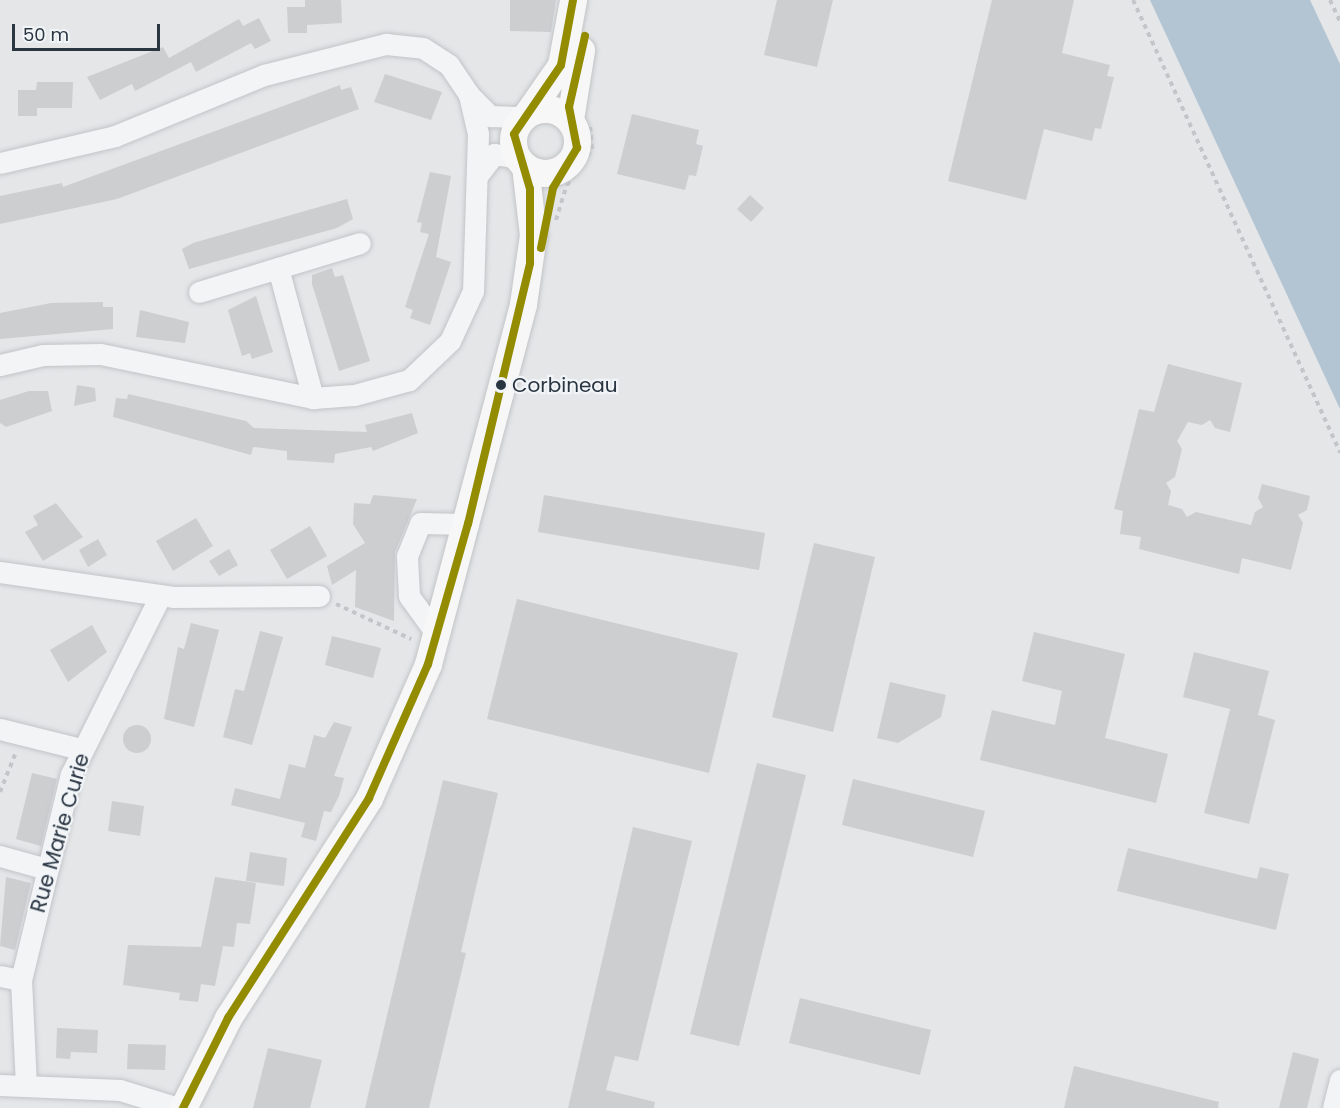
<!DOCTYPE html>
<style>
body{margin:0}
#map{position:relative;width:1340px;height:1108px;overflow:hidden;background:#e4e6e8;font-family:Poppins,sans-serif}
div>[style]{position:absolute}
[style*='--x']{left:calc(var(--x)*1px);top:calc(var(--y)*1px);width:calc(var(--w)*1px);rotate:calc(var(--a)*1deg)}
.water>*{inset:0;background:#b3c4d3}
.building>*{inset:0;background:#ccced0}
.round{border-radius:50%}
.path>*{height:4px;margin-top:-2px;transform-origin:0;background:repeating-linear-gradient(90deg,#c3c5c9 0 4.5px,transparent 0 9px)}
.roads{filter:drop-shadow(0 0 2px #c2c4c6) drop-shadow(0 0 2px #c2c4c6)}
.minor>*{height:21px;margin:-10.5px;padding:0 10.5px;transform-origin:10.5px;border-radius:10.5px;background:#f3f4f6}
.major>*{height:27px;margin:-13.5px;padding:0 13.5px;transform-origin:13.5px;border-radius:13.5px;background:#f7f7f7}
.major>.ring{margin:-13.5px;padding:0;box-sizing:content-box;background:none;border:27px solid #f7f7f7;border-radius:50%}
.bus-1>*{height:8px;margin:-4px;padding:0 4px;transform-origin:4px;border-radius:4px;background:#938b00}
.dots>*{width:16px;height:16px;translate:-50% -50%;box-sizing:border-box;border:3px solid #f2f5f8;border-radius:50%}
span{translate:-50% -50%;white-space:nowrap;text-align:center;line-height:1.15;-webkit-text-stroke:4.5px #f2f5f8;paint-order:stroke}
.bus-label{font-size:20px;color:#2a3542}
.left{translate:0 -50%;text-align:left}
.street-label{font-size:21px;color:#2a3542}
.scale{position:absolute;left:12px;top:24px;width:148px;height:27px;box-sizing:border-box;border:3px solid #2a3542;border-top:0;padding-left:8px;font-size:18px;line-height:21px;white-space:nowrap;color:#2a3542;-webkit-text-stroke:4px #f2f5f8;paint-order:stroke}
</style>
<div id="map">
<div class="water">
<div style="clip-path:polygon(1150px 0,1310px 0,1340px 64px,1340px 409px)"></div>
</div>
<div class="building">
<div style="clip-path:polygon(305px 0,341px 0,342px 23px,307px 25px,307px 33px,288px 33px,287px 7px,305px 7px)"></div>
<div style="clip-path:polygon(510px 0,556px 0,551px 32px,510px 31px)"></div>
<div style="clip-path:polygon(777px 0,833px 0,817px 67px,764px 55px)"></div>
<div style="clip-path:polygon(992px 0,1074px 0,1062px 53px,1110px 65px,1107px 76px,1114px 77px,1101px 129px,1095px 128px,1092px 141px,1044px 129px,1026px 200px,948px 181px)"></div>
<div style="clip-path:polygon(259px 18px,271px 41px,255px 49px,251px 43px,196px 72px,191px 62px,135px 91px,132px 84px,100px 100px,87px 77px,163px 47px,169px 58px,239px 19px,243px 26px)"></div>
<div style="clip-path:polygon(385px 74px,442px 92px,431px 120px,374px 102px)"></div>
<div style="clip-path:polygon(37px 82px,73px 82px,72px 108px,37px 108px,37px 116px,18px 116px,18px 90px,36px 90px)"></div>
<div style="clip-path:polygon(340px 85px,341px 90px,351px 87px,359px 109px,117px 199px,0 224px,0 196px,62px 183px,63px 187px)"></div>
<div style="clip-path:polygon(632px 114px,699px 130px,696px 144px,703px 146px,696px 176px,689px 175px,685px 190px,617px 174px)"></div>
<div style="clip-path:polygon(430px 172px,451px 176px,436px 257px,451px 262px,430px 325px,410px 318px,413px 310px,405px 307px,429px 234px,420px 232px,422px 223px,417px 222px)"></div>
<div style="clip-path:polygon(750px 195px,764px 208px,751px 222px,737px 209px)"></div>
<div style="clip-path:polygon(347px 199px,353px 219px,337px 228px,189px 269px,182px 249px,193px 243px)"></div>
<div style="clip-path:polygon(332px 268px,335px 277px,343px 275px,370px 361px,339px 371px,312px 284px,312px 275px)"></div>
<div style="clip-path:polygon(256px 296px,273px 352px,252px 359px,250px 353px,242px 356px,228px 310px)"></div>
<div style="clip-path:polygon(103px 302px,103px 307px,113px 307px,113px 329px,0 339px,0 313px,51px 303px)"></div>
<div style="clip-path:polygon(140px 310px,189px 322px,185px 343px,136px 337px)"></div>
<div style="clip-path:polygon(1168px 364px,1242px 383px,1230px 432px,1215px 428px,1210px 420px,1202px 425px,1188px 422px,1177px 441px,1182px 449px,1175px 477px,1166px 483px,1171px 491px,1168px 505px,1182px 509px,1187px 517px,1196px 512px,1251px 525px,1255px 512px,1263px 507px,1258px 498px,1262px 484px,1310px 496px,1307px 510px,1298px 515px,1303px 523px,1291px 570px,1242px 558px,1239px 574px,1139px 549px,1141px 537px,1120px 534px,1123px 511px,1114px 509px,1139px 409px,1154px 412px)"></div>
<div style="clip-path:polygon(77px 385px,95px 388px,96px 401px,74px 406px)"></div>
<div style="clip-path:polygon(29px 391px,48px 391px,52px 411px,6px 427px,0 423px,0 400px)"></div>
<div style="clip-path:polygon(128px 394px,246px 421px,254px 428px,367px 432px,365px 425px,412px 413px,418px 433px,373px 451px,371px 447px,335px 454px,334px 463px,287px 460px,287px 451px,253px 447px,251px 455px,113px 417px,116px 398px,127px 399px)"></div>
<div style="clip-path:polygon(373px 495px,417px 499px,395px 552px,394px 621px,355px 607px,356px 570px,332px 585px,327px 566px,365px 543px,353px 524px,354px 503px,370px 504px)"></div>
<div style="clip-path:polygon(544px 495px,765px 533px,759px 570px,538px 532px)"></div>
<div style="clip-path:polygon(56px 503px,83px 537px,43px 561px,25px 532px,38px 525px,33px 516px)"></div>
<div style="clip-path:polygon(196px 518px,213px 546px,173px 571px,156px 541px)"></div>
<div style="clip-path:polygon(310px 526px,327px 556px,287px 579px,270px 550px)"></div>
<div style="clip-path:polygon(98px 539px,107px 555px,88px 567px,79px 550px)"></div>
<div style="clip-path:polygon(814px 543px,875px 557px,833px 732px,772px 717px)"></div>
<div style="clip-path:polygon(229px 549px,238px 565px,219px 576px,209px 561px)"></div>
<div style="clip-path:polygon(517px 599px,738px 653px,709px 773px,487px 719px)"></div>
<div style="clip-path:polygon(191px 623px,219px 630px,194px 727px,164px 719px,178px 647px,184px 649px)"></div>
<div style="clip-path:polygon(92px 625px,107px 652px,68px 682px,50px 650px)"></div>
<div style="clip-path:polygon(260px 631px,283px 637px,252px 745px,223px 737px,235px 689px,244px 691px)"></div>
<div style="clip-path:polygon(1034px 632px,1125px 654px,1105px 738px,1168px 754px,1156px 803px,980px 760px,992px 710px,1055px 725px,1062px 691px,1022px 681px)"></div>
<div style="clip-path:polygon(332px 636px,381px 648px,373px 678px,325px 665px)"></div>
<div style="clip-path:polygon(1194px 652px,1269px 671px,1258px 715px,1275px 720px,1249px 824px,1204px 813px,1230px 709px,1183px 697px)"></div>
<div style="clip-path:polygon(890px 682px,946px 695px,941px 717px,898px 743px,877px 738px)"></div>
<div style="clip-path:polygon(334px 722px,352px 727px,334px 776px,344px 778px,339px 796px,331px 812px,324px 811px,316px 841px,301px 837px,305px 823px,231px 805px,235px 788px,280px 799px,289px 764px,305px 768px,314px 735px,325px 738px)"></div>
<div class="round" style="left:123px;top:725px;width:28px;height:28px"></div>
<div style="clip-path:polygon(757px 763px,806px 775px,739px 1046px,690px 1034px)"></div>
<div style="clip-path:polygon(32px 773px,57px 779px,41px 846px,16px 839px)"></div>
<div style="clip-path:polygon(853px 779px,985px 811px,973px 857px,842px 825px)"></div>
<div style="clip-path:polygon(443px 780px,498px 793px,461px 952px,466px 953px,429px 1108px,365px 1108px)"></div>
<div style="clip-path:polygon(112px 801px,144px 806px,140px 836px,108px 831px)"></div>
<div style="clip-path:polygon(633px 827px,692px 841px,638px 1061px,615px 1056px,606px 1090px,655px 1102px,654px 1108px,568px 1108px)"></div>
<div style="clip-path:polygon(1128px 848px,1257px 879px,1260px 867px,1289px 874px,1276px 930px,1117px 891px)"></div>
<div style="clip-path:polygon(250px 852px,287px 858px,284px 886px,246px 881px)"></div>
<div style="clip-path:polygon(6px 877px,31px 883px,15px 950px,0 946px)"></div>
<div style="clip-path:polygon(215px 877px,256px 883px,250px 924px,237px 923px,234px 947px,223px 946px,215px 986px,201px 984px,198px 1002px,179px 1000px,180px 993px,123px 985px,128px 945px,201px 947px)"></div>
<div style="clip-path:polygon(800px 998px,931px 1030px,920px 1075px,789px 1043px)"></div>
<div style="clip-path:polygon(57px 1028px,98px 1030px,97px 1053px,71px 1052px,70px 1059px,56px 1058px)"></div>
<div style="clip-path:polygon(128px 1044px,166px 1045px,165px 1070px,127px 1069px)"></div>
<div style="clip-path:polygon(268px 1048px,322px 1060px,310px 1108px,253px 1108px)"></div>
<div style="clip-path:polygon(1293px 1052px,1319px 1059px,1307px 1108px,1279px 1108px)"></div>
<div style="clip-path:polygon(1074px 1066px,1219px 1102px,1218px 1108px,1064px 1108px)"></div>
</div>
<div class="path">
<div style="--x:1133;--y:0;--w:498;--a:65.4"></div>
<div style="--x:1330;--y:0;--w:23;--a:65"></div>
<div style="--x:556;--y:220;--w:37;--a:-73"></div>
<div style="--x:567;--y:185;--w:44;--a:-55.2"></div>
<div style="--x:592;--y:149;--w:22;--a:-95"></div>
<div style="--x:336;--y:604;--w:83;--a:25"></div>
<div style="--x:0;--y:792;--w:43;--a:-68.2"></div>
</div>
<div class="roads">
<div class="minor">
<div style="--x:469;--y:95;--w:30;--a:45"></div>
<div style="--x:490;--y:116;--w:33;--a:2"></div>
<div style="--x:0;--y:163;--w:118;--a:-13.2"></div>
<div style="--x:115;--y:136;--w:161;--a:-22.3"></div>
<div style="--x:264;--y:75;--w:126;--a:-14.3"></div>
<div style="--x:386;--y:44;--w:37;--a:6"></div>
<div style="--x:423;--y:48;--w:31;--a:33"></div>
<div style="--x:449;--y:65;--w:36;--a:56"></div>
<div style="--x:469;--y:95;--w:40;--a:77"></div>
<div style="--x:478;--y:134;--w:157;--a:91.8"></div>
<div style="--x:473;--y:291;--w:55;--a:114.7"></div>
<div style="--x:450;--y:341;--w:57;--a:136.4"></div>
<div style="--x:409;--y:380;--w:57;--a:164.7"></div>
<div style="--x:354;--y:395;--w:41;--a:175.8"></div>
<div style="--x:313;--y:398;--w:217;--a:-168.3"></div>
<div style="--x:100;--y:354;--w:57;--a:179"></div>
<div style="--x:43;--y:355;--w:44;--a:166.9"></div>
<div style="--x:477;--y:176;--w:28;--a:-52"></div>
<div style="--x:494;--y:154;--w:24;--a:9"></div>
<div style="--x:278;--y:268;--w:135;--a:74.9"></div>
<div style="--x:199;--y:292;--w:168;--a:-16.9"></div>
<div style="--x:0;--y:572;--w:175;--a:8.2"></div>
<div style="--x:173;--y:597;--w:146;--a:-0.4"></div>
<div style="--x:438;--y:636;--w:49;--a:-125.9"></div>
<div style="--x:409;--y:596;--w:40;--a:-92.9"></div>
<div style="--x:407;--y:556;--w:35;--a:-68"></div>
<div style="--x:420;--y:523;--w:48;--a:1.2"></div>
<div style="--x:0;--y:729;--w:83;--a:13.9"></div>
<div style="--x:0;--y:856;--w:49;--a:15.5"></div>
<div style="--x:0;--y:976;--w:21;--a:11"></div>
<div style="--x:0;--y:1085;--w:120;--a:2.4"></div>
<div style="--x:120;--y:1090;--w:61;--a:17.2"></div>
<div style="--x:26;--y:1086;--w:106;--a:-92.7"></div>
<div style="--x:21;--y:980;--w:212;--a:-76.4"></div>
<div style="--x:71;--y:774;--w:199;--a:-63.4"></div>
<div style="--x:1333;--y:1108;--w:29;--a:-76"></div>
</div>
<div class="major">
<div class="ring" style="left:513px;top:109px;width:37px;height:37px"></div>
<div style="--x:527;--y:114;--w:60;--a:-55.2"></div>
<div style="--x:561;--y:65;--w:66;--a:-79.5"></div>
<div style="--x:570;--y:119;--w:70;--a:-80.9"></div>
<div style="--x:183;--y:1108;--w:101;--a:-63.4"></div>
<div style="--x:228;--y:1018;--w:261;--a:-57.3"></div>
<div style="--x:369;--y:798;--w:146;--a:-66.2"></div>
<div style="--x:428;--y:664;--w:372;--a:-75.2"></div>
<div style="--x:523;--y:304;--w:70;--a:-81.8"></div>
<div style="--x:533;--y:235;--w:69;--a:-96.6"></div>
</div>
</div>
<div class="bus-1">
<div style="--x:541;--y:248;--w:61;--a:-78.7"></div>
<div style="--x:553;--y:188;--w:47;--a:-59"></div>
<div style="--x:577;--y:148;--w:42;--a:-101"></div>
<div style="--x:569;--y:107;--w:73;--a:-77.3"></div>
<div style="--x:183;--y:1108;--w:101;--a:-63.4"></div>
<div style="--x:228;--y:1018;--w:261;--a:-57.3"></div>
<div style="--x:369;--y:798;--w:146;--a:-66.2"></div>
<div style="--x:428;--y:664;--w:146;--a:-74.1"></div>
<div style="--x:468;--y:524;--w:268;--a:-76.6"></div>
<div style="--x:530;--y:263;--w:74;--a:-90"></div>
<div style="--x:530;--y:189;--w:57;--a:-106.2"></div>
<div style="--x:514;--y:134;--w:83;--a:-55.7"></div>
<div style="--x:561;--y:65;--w:66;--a:-79.5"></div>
</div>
<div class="dots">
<div style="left:501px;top:385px;background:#2a3542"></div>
</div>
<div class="bus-label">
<span class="left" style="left:512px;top:385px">Corbineau</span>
</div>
<div class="street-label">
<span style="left:60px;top:833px;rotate:-74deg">Rue Marie Curie</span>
</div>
<div class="scale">50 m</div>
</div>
